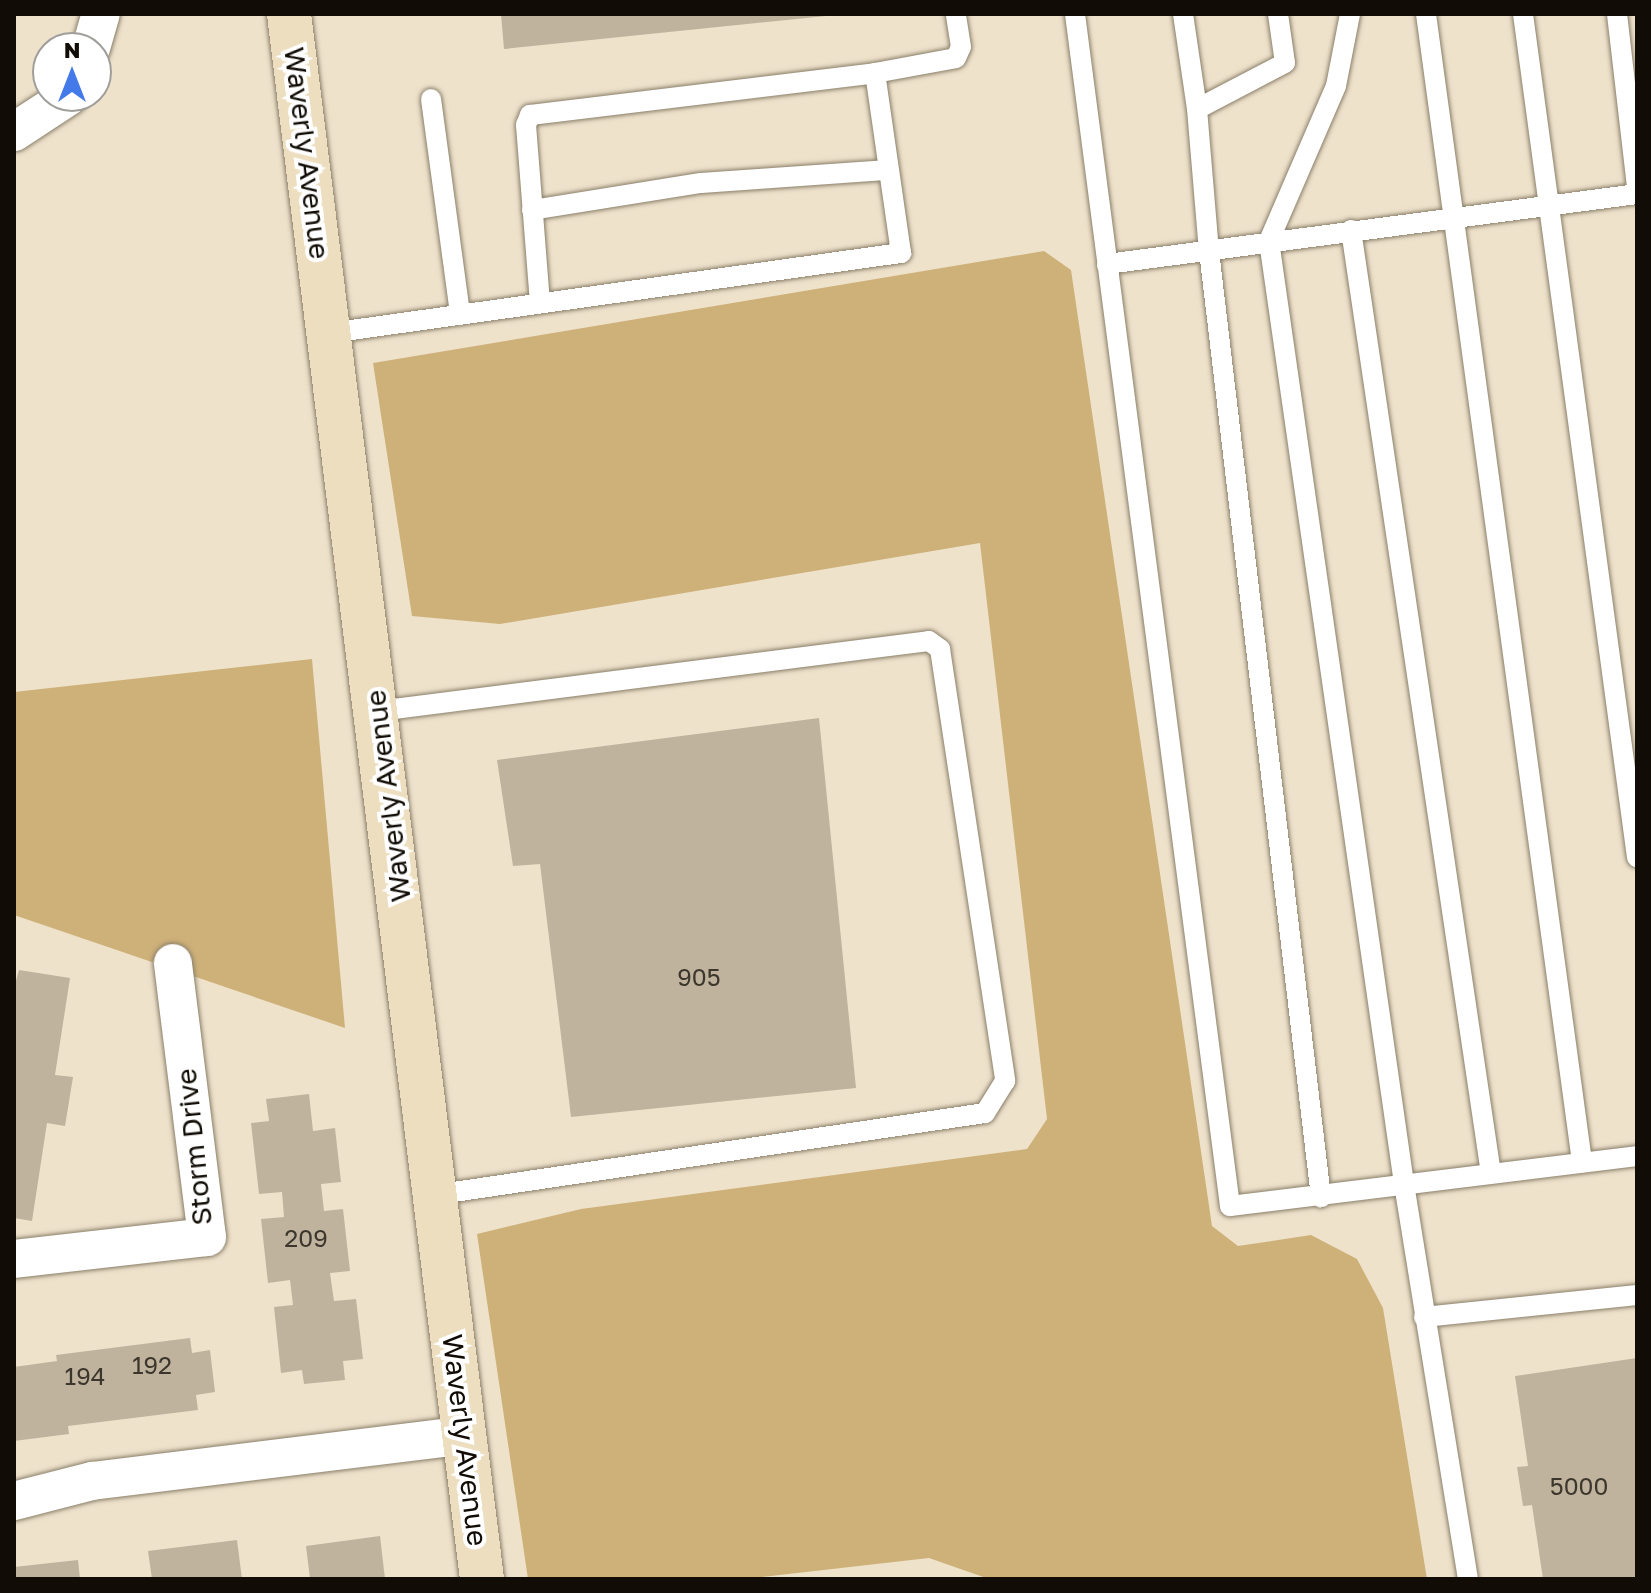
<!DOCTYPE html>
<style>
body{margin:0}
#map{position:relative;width:1651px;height:1593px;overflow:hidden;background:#eee2cb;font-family:"Golos Text",sans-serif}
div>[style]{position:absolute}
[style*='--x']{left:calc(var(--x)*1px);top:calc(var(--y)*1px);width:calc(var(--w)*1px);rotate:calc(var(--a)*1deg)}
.green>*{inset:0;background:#ceb179}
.building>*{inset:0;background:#bfb39d}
.roads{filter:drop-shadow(0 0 2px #8a7f6a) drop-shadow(0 0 2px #8a7f6a)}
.lane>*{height:20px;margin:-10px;padding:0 10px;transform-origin:10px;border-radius:10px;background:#fff}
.street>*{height:38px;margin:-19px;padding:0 19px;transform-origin:19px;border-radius:19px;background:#fff}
.secondary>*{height:44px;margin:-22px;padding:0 22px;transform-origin:22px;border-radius:22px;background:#ecdebe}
span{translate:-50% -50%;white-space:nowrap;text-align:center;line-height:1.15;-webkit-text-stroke:8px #fff;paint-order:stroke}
.number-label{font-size:24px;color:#3c362c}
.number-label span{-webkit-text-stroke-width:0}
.street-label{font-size:28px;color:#110d06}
.frame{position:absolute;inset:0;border:16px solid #110d06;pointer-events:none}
.north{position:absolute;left:32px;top:32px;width:80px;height:80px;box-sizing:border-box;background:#fff;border:2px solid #a09e9b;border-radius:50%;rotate:0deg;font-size:22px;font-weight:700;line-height:32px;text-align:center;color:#110d06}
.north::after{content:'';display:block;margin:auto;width:28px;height:36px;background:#4379e9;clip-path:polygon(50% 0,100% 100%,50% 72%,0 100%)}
</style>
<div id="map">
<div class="green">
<div style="clip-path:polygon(1044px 251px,1071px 270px,1212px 1226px,1238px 1246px,1311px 1235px,1357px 1259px,1383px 1308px,1427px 1579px,989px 1579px,929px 1558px,745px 1579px,528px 1579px,477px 1234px,581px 1209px,1027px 1149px,1047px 1119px,980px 543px,500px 624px,412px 616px,373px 363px)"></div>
<div style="clip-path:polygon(312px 659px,345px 1028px,14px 915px,14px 692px)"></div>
</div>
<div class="building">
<div style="clip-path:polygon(501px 14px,826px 14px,826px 16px,504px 49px)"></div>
<div style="clip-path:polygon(819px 718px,856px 1088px,571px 1117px,540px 864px,513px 866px,497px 760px)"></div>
<div style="clip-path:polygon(19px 970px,70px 978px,55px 1075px,73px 1077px,65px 1126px,47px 1123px,32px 1221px,14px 1218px,14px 988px)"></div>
<div style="clip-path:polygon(309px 1094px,313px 1131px,335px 1128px,341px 1182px,321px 1184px,324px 1211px,343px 1209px,350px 1271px,330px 1273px,334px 1301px,356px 1299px,363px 1359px,343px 1361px,345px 1380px,304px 1384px,302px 1370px,281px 1373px,274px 1307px,293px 1305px,290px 1280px,268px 1283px,261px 1219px,284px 1217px,282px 1192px,259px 1194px,251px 1123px,269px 1121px,266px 1099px)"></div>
<div style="clip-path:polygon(190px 1338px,192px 1353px,210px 1350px,215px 1392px,196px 1395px,198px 1410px,68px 1426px,69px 1434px,14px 1441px,14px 1367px,57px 1361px,56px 1355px)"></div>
<div style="clip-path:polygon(1637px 1358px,1637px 1579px,1543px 1579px,1532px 1505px,1523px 1506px,1517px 1467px,1528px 1466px,1515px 1376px)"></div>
<div style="clip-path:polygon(380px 1536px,385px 1579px,310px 1579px,306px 1546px)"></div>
<div style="clip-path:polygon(237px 1540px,242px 1579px,152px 1579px,148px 1551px)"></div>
<div style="clip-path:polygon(78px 1560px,80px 1579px,14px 1579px,14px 1567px)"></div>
</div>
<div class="roads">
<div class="lane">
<div style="--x:1075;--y:14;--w:1202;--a:82.59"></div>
<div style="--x:1230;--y:1206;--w:410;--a:-7"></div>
<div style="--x:1183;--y:14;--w:96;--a:81.6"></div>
<div style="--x:1278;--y:14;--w:49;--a:81.9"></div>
<div style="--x:1285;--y:63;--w:99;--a:152.4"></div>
<div style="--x:1197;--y:109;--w:143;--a:85.2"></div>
<div style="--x:1209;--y:251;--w:953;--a:83.25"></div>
<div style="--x:1350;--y:14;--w:73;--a:101"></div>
<div style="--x:1336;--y:86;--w:169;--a:113.4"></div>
<div style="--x:1269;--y:241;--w:953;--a:81.85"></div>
<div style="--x:1404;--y:1184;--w:400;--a:80.8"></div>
<div style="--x:1426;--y:14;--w:1159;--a:82.26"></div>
<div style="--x:1523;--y:14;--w:851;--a:82.3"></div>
<div style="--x:1617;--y:14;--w:173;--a:83.4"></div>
<div style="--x:431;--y:99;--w:217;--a:82.3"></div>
<div style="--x:532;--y:210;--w:171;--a:-9.1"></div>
<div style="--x:701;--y:183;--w:188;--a:-4"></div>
<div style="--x:1351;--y:230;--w:954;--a:81.56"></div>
<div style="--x:1107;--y:264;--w:535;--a:-7.52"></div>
<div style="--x:540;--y:303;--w:179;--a:-94.5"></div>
<div style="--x:526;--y:125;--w:11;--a:-68"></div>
<div style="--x:530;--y:115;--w:348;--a:-6.9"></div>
<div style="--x:330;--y:333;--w:577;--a:-7.98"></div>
<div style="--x:901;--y:253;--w:182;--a:-98.2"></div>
<div style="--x:875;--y:73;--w:82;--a:-10.5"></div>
<div style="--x:956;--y:58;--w:12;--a:-66"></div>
<div style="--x:961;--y:47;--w:33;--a:-99"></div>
<div style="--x:378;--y:711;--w:555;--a:-7.24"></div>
<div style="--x:929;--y:641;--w:14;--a:36"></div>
<div style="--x:940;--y:649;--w:437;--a:81.4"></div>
<div style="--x:1005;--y:1081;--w:38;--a:122"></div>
<div style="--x:985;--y:1113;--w:557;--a:171.54"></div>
<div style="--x:1424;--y:1317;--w:214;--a:-5.9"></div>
</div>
<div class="street">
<div style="--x:91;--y:48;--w:35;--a:-74"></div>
<div style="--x:14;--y:132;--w:66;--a:-33.2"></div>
<div style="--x:14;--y:1259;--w:194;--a:-6.5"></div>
<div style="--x:207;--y:1237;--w:276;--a:-97.1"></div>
<div style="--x:14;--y:1501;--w:81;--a:-14.4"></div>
<div style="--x:92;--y:1481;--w:375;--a:-7"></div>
</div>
<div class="secondary">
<div style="--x:289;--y:14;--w:1577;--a:82.97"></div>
</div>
</div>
<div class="number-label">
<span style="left:699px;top:977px">905</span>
<span style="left:306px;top:1238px">209</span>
<span style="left:152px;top:1365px">192</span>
<span style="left:85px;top:1376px">194</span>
<span style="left:1579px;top:1486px">5000</span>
</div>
<div class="street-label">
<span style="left:307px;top:153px;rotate:83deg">Waverly Avenue</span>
<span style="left:388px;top:796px;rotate:-97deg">Waverly Avenue</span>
<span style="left:194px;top:1147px;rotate:-96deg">Storm Drive</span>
<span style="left:465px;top:1440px;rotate:83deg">Waverly Avenue</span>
</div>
<div class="frame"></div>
<div class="north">N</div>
</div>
